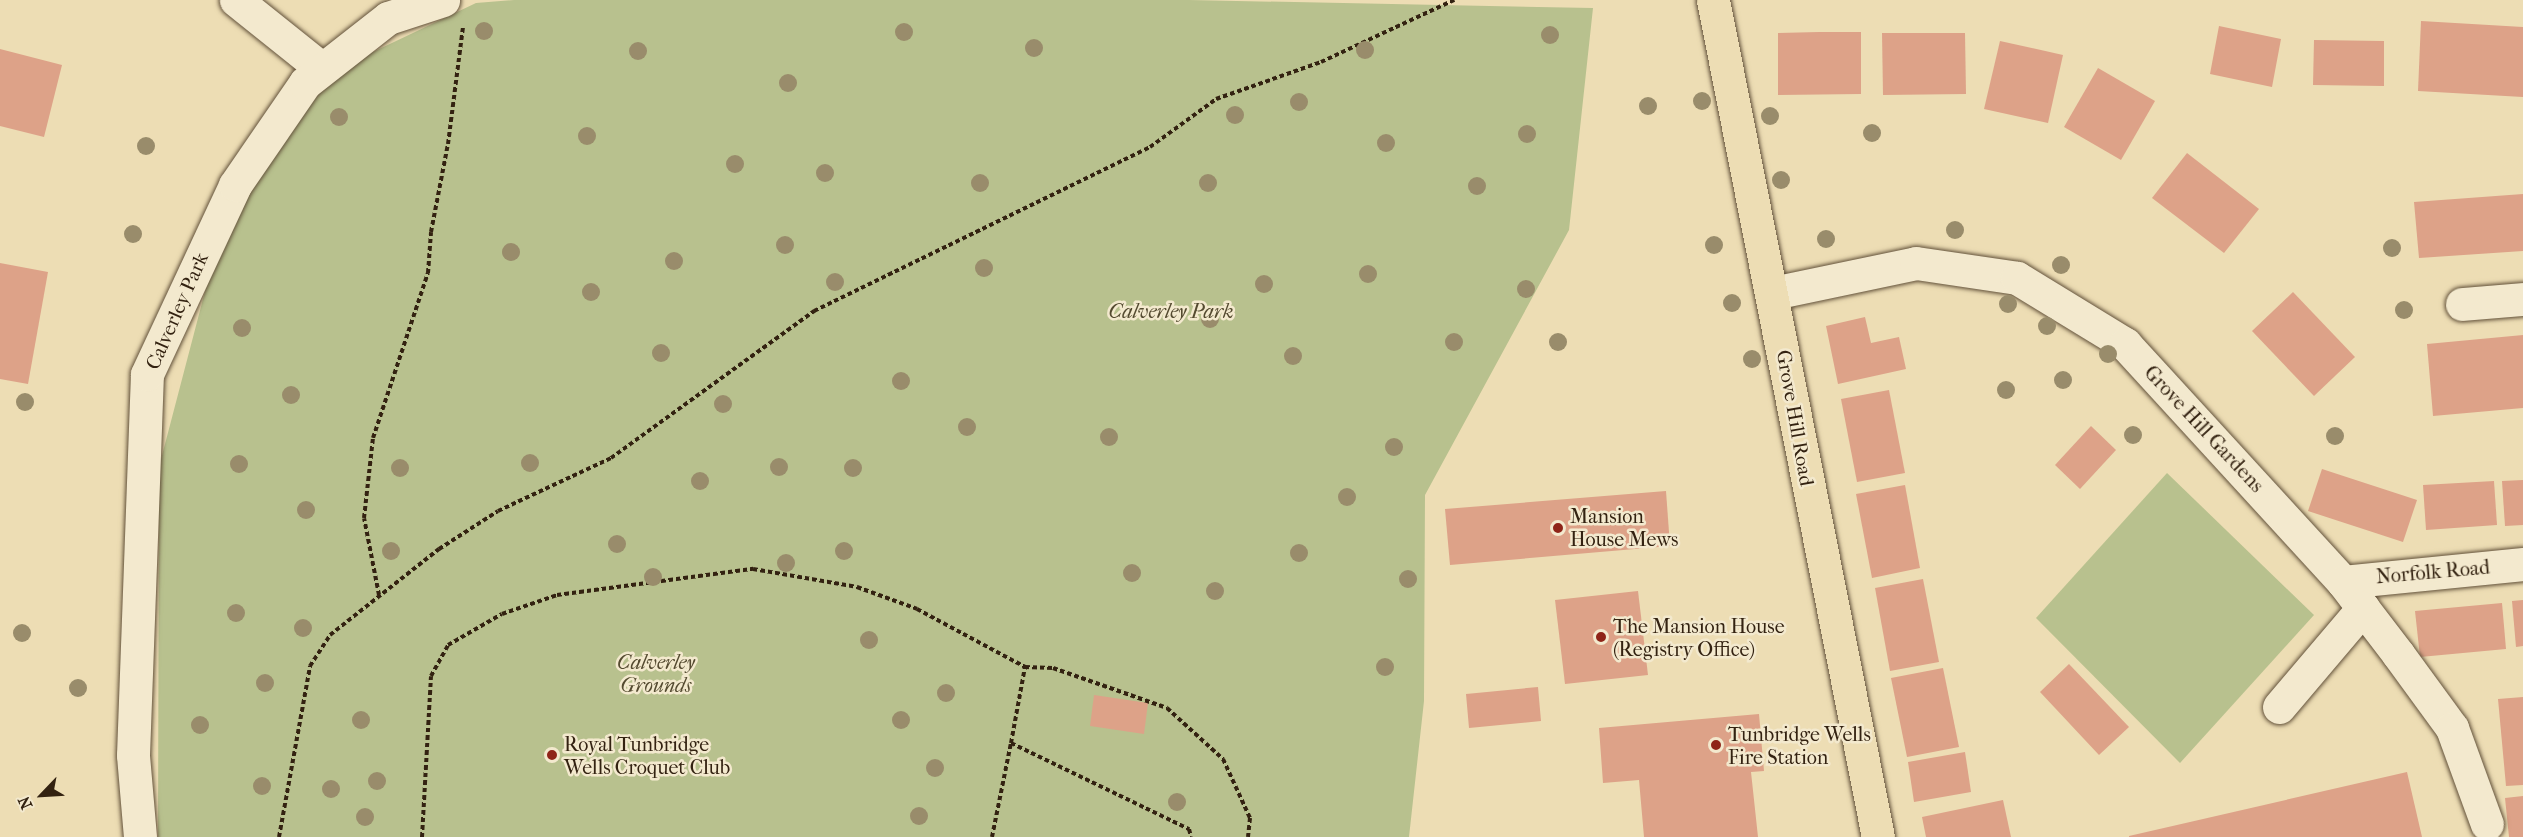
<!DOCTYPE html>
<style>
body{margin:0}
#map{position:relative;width:2523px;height:837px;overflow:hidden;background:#edddb4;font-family:"IM FELL French Canon",serif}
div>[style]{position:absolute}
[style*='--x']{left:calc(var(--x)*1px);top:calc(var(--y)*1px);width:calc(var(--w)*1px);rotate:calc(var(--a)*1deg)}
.green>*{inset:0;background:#b8c18e}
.building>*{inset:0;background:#dda288}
.path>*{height:4px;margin-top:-2px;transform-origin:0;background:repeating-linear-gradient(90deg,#321 0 4.5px,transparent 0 7.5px)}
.roads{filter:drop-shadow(0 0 2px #62513a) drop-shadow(0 0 2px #62513a)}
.minor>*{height:33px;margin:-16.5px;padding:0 16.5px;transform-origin:16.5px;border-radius:16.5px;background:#f3e9ce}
.major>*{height:33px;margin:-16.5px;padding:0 16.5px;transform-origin:16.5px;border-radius:16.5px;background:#edddb4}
.trees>*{width:18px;height:18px;margin:-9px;border-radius:50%;background:#998c6b}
.dots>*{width:16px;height:16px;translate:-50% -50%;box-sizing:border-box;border:3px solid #f3e9ce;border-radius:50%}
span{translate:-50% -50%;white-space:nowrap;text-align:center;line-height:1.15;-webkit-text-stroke:5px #f3e9ce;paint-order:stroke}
.street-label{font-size:20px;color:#321}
.park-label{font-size:20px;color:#544a30;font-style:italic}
.poi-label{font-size:20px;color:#321}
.left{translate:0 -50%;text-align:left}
.north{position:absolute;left:12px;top:765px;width:60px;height:60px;-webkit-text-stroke:4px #f3e9ce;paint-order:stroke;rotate:245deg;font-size:16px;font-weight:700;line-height:24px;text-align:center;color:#321}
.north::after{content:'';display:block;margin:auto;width:21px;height:27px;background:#321;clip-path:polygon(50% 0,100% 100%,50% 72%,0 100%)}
</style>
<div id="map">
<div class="green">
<div style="clip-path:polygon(514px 0,1189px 0,1593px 8px,1569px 230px,1425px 495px,1424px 701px,1409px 837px,158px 837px,159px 467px,230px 196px,333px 71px,476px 3px)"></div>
<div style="clip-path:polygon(2167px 473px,2314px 615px,2180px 763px,2036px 618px)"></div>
</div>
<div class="building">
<div style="clip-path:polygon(2421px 21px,2523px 27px,2523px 97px,2418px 91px)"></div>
<div style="clip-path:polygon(2219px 26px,2281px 39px,2272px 87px,2210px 74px)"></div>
<div style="clip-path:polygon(1819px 32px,1861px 32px,1861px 94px,1778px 95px,1778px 33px)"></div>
<div style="clip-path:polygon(1882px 33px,1965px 33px,1966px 94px,1883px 95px)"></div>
<div style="clip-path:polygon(2314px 40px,2384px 41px,2384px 86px,2313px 85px)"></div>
<div style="clip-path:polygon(2000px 41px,2063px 55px,2048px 123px,1984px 109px)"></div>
<div style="clip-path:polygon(0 49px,62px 65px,44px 137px,0 126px)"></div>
<div style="clip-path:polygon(2098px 68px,2155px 101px,2121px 160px,2064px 127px)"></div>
<div style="clip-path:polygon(2187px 153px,2259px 209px,2224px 253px,2152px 198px)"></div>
<div style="clip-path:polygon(2523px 194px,2523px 251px,2419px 258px,2414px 202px)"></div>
<div style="clip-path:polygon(0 263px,48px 272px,28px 384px,0 379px)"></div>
<div style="clip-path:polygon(2293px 292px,2355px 357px,2314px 396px,2252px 331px)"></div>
<div style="clip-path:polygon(1865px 317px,1871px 343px,1899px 337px,1906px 369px,1838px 384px,1826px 326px)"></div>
<div style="clip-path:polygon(2523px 335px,2523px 408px,2433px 416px,2427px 344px)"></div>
<div style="clip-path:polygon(1889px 390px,1905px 473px,1857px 482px,1841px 399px)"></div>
<div style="clip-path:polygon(2091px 426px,2116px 450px,2080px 489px,2055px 465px)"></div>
<div style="clip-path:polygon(2322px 469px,2417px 500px,2403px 542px,2308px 511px)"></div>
<div style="clip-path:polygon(2523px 480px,2523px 525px,2505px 526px,2502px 481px)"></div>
<div style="clip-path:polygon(2494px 481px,2497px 525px,2426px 530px,2423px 485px)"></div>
<div style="clip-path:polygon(1905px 485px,1920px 568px,1872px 578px,1856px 494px)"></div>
<div style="clip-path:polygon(1666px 491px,1670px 546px,1450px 565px,1445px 509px)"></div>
<div style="clip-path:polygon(1923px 579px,1939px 662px,1890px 671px,1875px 588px)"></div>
<div style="clip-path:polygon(1638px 591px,1648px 675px,1565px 684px,1555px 600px)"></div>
<div style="clip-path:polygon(2523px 600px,2523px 646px,2516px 647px,2512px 601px)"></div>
<div style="clip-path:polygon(2502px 603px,2506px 649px,2420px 657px,2415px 611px)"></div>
<div style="clip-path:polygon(2069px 664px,2129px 727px,2099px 755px,2040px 692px)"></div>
<div style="clip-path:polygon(1943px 668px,1959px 747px,1907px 757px,1891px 678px)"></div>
<div style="clip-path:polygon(1538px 687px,1541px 721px,1469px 728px,1466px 694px)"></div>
<div style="clip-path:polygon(1094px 695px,1148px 703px,1144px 734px,1090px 726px)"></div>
<div style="clip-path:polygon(2523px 697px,2523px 785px,2506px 786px,2498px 699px)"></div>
<div style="clip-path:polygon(1759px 714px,1764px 771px,1751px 772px,1758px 837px,1644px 837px,1639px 780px,1603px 783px,1599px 728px)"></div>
<div style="clip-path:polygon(1965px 752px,1971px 792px,1914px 802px,1908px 762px)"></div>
<div style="clip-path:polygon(2407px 772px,2422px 837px,2129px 837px,2129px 836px)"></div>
<div style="clip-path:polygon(2523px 796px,2523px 837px,2509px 837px,2505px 798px)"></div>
<div style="clip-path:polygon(2003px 800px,2011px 837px,1926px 837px,1922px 817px)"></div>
</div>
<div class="path">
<div style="--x:379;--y:595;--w:78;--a:-101"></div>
<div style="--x:364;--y:518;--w:81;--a:-83.6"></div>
<div style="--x:373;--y:438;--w:174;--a:-71.6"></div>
<div style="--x:428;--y:273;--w:41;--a:-85.8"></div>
<div style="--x:431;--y:232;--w:90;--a:-79.1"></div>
<div style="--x:448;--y:144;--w:118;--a:-82.7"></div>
<div style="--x:1011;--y:743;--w:77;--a:-79.6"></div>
<div style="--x:279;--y:837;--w:174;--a:-79.7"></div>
<div style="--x:310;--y:666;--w:37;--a:-57"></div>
<div style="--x:330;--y:635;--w:139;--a:-38.3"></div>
<div style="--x:439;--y:549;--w:70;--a:-32.8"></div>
<div style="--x:498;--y:511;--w:125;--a:-25.1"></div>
<div style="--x:611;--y:458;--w:251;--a:-35.9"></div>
<div style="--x:814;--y:311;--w:374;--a:-26"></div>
<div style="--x:1150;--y:147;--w:82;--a:-36"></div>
<div style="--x:1216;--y:99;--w:111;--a:-19.4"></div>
<div style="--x:1321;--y:62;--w:147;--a:-25"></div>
<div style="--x:422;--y:837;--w:161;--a:-86.8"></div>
<div style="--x:431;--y:676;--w:35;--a:-61"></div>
<div style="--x:448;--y:645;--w:62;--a:-29.9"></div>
<div style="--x:502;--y:614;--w:58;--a:-19.1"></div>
<div style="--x:557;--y:595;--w:198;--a:-7.6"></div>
<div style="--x:753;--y:569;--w:106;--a:9.8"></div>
<div style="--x:857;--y:587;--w:64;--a:20.1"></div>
<div style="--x:917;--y:609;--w:123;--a:28.2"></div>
<div style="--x:1025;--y:667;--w:28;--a:2"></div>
<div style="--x:1053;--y:668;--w:121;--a:19.3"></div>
<div style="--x:1167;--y:708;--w:76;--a:42.3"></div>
<div style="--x:1223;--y:759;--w:65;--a:65.4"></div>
<div style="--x:1250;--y:818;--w:19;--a:96"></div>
<div style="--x:992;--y:837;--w:96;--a:-78.6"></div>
<div style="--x:1011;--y:743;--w:198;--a:25.8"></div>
<div style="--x:1189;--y:829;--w:8;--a:76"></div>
</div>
<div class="roads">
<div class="minor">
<div style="--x:236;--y:0;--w:109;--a:38.7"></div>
<div style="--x:1773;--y:293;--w:146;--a:-11.8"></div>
<div style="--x:1916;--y:263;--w:102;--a:8.4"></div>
<div style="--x:2017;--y:278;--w:127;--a:31.4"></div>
<div style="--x:2125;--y:344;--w:323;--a:47.5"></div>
<div style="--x:2343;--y:582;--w:91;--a:52.6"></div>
<div style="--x:2398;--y:654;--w:92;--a:53.9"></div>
<div style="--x:2452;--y:728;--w:102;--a:70"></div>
<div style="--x:2462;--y:304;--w:61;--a:-4.7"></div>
<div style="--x:2343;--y:582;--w:181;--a:-5.7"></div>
<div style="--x:2279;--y:707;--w:130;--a:-49.7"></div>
<div style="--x:140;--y:837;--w:82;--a:-94.9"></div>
<div style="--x:133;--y:755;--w:381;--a:-87.9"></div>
<div style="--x:147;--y:374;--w:208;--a:-65"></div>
<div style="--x:235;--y:185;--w:124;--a:-55.5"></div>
<div style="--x:305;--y:83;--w:105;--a:-38.1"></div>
<div style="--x:388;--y:18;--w:58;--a:-18.1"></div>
</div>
<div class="major">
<div style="--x:1713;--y:0;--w:853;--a:78.85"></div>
</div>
</div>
<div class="trees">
<div style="left:484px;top:31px"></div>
<div style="left:904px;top:32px"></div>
<div style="left:1550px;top:35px"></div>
<div style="left:1034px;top:48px"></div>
<div style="left:1365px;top:50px"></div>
<div style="left:638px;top:51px"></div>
<div style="left:788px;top:83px"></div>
<div style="left:1702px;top:101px"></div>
<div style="left:1299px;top:102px"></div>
<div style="left:1648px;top:106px"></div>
<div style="left:1235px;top:115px"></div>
<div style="left:1770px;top:116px"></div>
<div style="left:339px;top:117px"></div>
<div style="left:1872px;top:133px"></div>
<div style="left:1527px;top:134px"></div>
<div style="left:587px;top:136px"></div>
<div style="left:1386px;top:143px"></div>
<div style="left:146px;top:146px"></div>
<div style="left:735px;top:164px"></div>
<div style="left:825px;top:173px"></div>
<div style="left:1781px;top:180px"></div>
<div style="left:980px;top:183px"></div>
<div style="left:1208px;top:183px"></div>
<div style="left:1477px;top:186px"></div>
<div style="left:1955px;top:230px"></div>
<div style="left:133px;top:234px"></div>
<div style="left:1826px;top:239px"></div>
<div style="left:785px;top:245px"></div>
<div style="left:1714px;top:245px"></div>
<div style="left:2392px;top:248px"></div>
<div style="left:511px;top:252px"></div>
<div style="left:674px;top:261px"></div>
<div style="left:2061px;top:265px"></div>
<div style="left:984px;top:268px"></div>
<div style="left:1368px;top:274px"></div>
<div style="left:835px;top:282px"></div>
<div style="left:1264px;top:284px"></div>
<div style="left:1526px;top:289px"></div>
<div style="left:591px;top:292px"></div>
<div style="left:1732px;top:303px"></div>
<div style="left:2008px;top:304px"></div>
<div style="left:2404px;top:310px"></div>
<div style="left:1210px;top:319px"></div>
<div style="left:2047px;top:326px"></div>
<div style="left:242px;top:328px"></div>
<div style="left:1454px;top:342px"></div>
<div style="left:1558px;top:342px"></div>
<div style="left:661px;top:353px"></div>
<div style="left:2108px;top:354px"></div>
<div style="left:1293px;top:356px"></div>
<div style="left:1752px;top:359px"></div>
<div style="left:2063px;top:380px"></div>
<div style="left:901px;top:381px"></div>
<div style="left:2006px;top:390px"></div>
<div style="left:291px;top:395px"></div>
<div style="left:25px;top:402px"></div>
<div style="left:723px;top:404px"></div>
<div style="left:967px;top:427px"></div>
<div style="left:2133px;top:435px"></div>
<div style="left:2335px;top:436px"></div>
<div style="left:1109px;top:437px"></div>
<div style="left:1394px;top:447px"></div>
<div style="left:530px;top:463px"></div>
<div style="left:239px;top:464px"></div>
<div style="left:779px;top:467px"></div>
<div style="left:400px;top:468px"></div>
<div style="left:853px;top:468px"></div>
<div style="left:700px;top:481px"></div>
<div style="left:1347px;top:497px"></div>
<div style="left:306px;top:510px"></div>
<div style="left:617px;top:544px"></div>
<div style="left:391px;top:551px"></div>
<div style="left:844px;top:551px"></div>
<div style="left:1299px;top:553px"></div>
<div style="left:786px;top:563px"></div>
<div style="left:1132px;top:573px"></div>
<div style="left:653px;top:577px"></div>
<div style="left:1408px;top:579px"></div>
<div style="left:1215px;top:591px"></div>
<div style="left:236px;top:613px"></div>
<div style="left:303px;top:628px"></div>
<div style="left:22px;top:633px"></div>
<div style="left:869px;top:640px"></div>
<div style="left:1385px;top:667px"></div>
<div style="left:265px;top:683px"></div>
<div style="left:78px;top:688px"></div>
<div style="left:946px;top:693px"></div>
<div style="left:361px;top:720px"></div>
<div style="left:901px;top:720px"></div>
<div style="left:200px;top:725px"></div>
<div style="left:935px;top:768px"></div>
<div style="left:377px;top:781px"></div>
<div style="left:262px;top:786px"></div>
<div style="left:331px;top:789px"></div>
<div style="left:1177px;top:802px"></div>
<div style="left:919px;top:816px"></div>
<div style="left:365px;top:817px"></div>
</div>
<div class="dots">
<div style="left:1558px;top:528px;background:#8f2418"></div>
<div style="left:1601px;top:637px;background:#8f2418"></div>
<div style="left:1716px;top:745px;background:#8f2418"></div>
<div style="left:552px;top:755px;background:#8f2418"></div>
</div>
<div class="street-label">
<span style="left:177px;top:311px;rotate:-66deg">Calverley Park</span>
<span style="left:1795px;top:418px;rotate:80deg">Grove Hill Road</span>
<span style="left:2204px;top:429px;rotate:47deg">Grove Hill Gardens</span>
<span style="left:2433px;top:572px;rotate:-5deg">Norfolk Road</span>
</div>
<div class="park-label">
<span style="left:1171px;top:311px">Calverley Park</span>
<span style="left:656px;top:674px">Calverley<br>Grounds</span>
</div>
<div class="poi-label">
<span class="left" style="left:1570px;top:528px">Mansion<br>House Mews</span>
<span class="left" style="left:1613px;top:638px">The Mansion House<br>(Registry Office)</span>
<span class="left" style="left:1728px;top:746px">Tunbridge Wells<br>Fire Station</span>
<span class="left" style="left:564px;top:756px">Royal Tunbridge<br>Wells Croquet Club</span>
</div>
<div class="north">N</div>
</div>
